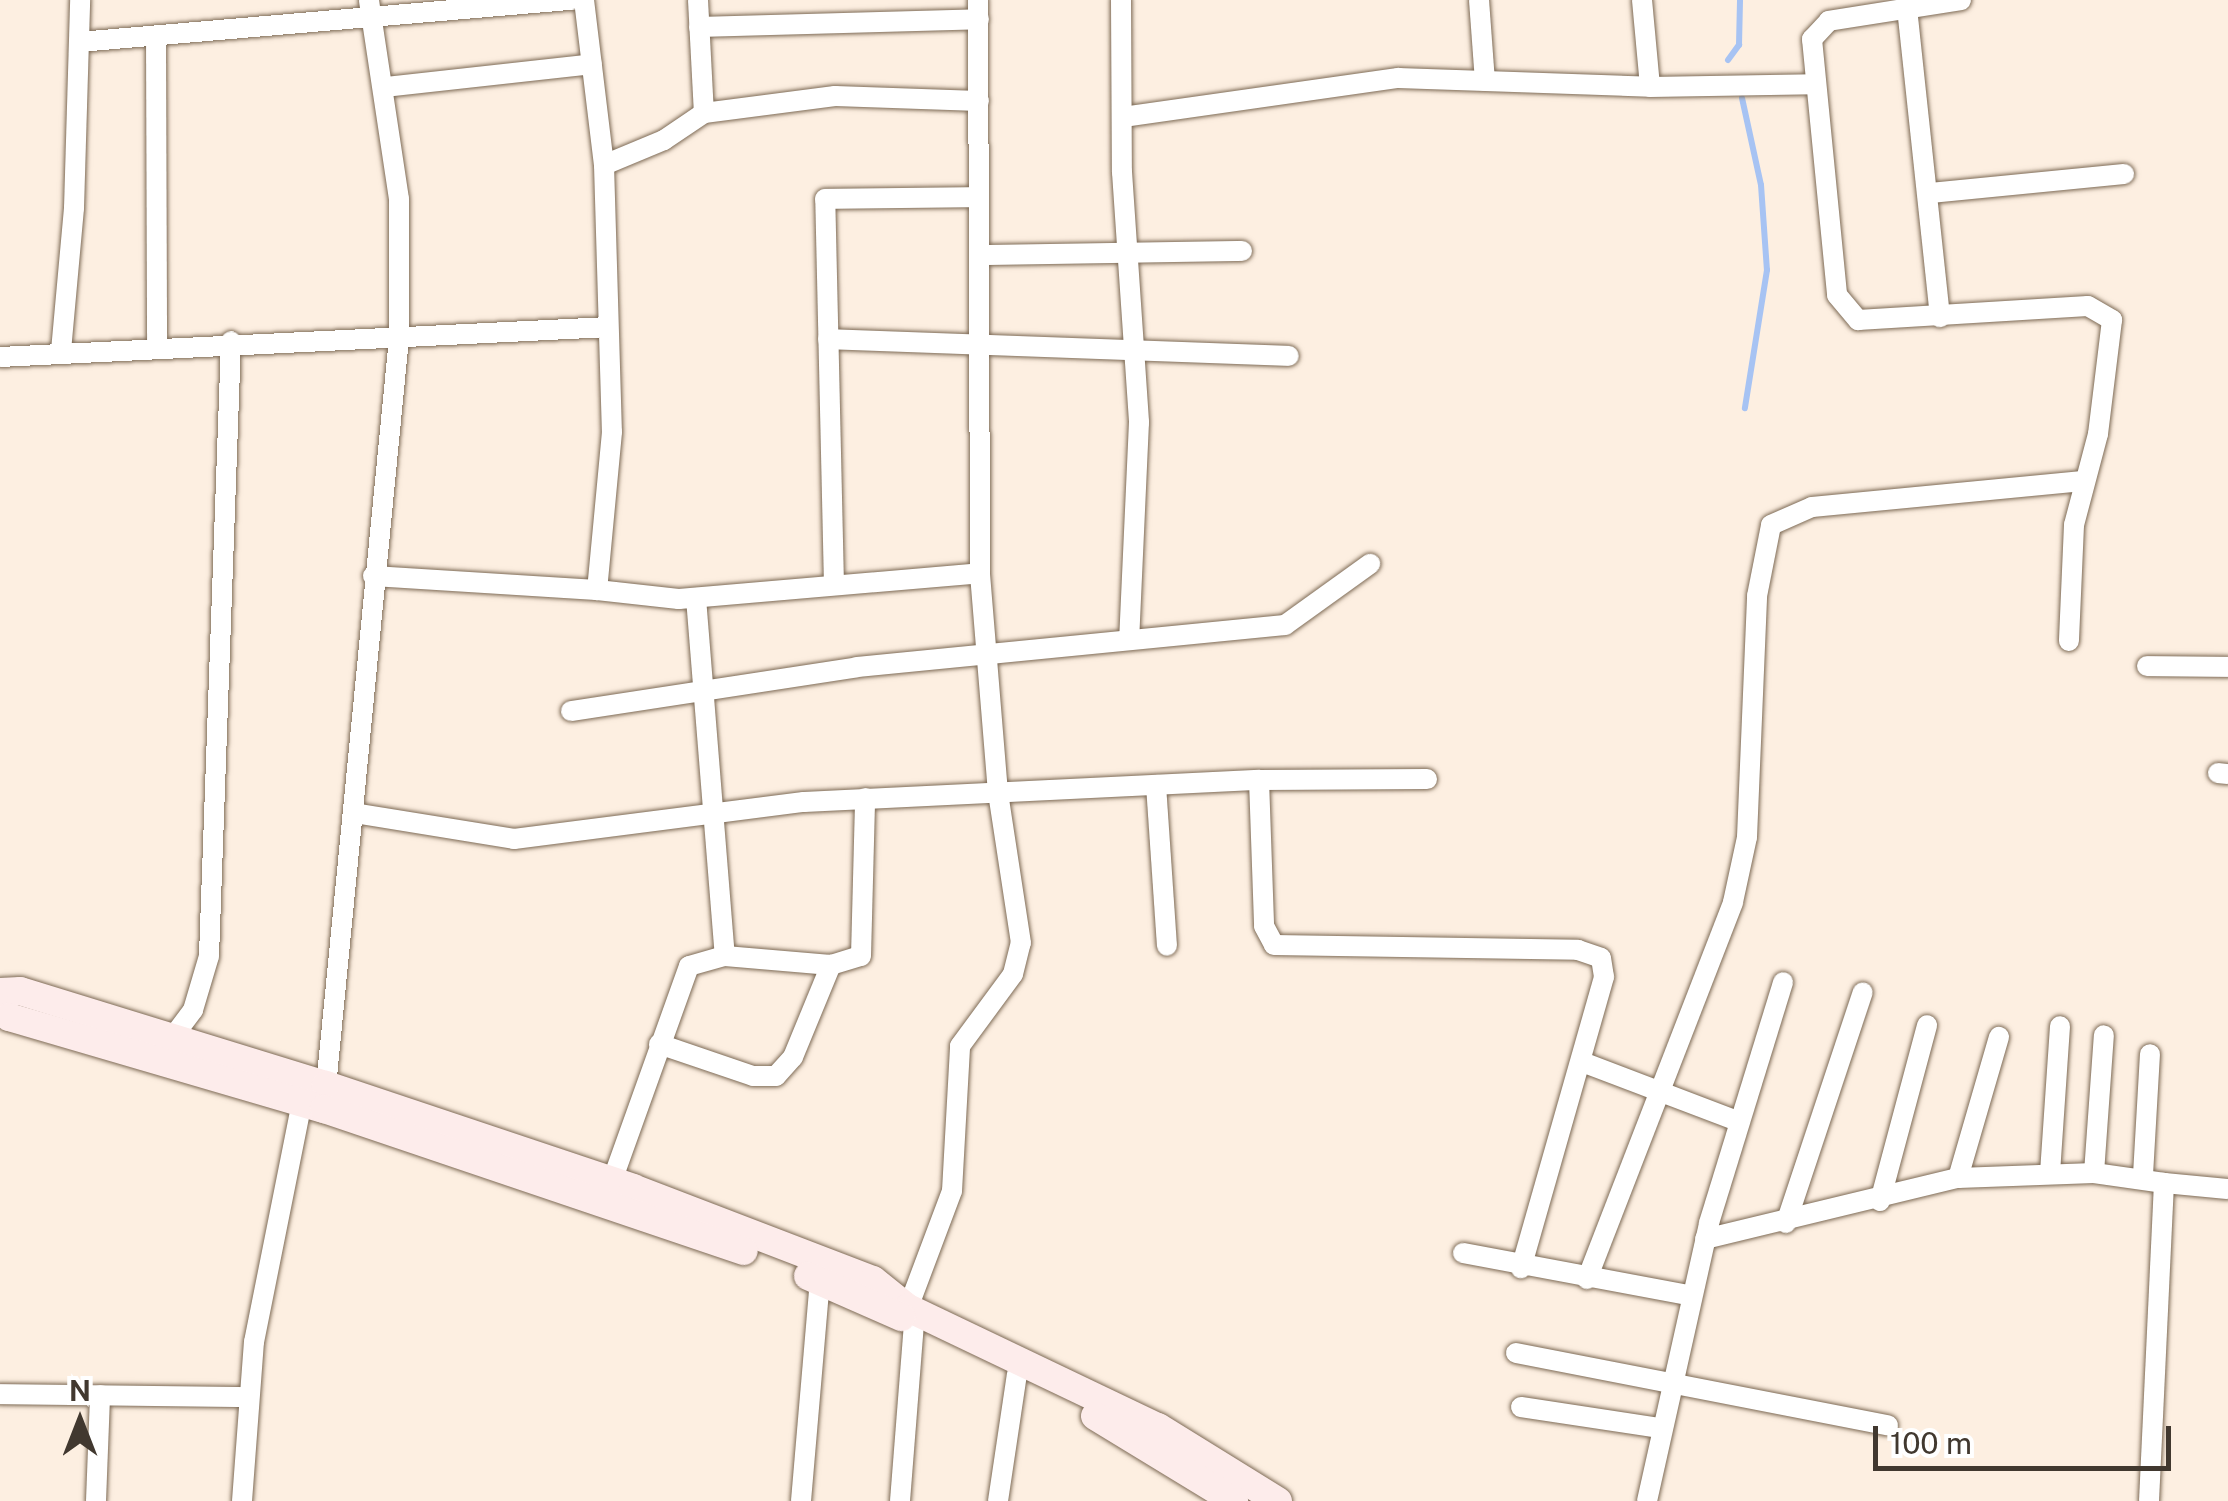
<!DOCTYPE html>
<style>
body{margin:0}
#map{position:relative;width:2228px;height:1501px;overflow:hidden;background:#fdefe1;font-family:"Public Sans",sans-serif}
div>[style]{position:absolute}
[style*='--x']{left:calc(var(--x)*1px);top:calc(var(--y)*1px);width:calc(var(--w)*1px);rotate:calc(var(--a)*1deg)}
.stream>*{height:6px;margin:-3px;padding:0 3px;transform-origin:3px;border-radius:3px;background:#a7c3f3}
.roads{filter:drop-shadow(0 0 2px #7d6a55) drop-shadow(0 0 2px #7d6a55)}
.minor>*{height:20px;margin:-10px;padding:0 10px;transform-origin:10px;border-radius:10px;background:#fff}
.secondary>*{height:28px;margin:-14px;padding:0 14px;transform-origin:14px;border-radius:14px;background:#fdeceb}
span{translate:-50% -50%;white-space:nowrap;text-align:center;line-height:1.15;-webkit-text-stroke:10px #fff;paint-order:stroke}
.north{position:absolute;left:30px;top:1371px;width:100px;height:100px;-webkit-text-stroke:8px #fff;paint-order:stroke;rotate:0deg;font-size:28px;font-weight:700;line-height:40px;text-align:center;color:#41382f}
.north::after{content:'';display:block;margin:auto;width:35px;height:45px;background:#41382f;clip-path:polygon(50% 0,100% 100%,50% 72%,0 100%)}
.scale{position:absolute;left:1873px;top:1426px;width:298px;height:45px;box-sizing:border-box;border:5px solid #41382f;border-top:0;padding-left:12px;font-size:30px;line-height:35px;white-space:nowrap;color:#41382f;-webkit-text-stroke:8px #fff;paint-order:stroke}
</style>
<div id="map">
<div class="stream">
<div style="--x:1728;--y:60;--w:19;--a:-54"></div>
<div style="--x:1739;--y:45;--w:45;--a:-88.7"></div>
<div style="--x:1742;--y:98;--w:89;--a:77.7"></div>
<div style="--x:1761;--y:185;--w:85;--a:86"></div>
<div style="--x:1767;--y:270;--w:140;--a:99.1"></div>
</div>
<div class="roads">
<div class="minor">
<div style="--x:584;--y:0;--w:166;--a:83.1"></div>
<div style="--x:604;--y:165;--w:267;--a:88.3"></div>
<div style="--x:612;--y:432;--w:159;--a:95.4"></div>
<div style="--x:597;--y:590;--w:82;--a:6.3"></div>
<div style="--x:679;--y:599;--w:302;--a:-4.9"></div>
<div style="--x:698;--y:0;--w:113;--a:87"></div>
<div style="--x:1121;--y:0;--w:172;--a:89.7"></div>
<div style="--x:1122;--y:172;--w:251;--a:86.1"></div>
<div style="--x:1139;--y:422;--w:217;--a:92.6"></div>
<div style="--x:1479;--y:0;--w:81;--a:85.8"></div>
<div style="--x:1642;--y:0;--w:87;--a:84.7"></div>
<div style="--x:1961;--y:0;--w:134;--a:171"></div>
<div style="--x:1829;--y:21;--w:25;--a:133"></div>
<div style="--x:1812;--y:39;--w:257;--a:84.4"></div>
<div style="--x:1837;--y:295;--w:33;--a:50"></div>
<div style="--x:1858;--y:320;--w:230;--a:-3.5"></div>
<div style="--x:2088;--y:306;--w:28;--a:30"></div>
<div style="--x:2112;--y:320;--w:115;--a:97"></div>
<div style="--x:2098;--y:434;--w:94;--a:104.8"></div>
<div style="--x:2074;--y:525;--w:116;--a:92.5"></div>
<div style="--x:1907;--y:8;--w:311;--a:83.9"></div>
<div style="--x:699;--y:27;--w:280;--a:-1.6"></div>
<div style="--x:156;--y:36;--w:308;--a:89.8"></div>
<div style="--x:79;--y:42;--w:494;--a:-4.9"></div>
<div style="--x:385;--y:87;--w:208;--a:-6.3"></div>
<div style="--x:1123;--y:117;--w:278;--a:-8.1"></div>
<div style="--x:1398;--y:78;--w:252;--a:2"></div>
<div style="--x:1650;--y:87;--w:164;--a:-1"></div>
<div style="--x:604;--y:165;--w:65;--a:-22.6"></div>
<div style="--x:664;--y:140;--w:48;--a:-34"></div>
<div style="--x:704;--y:113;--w:132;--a:-7.4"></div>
<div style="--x:835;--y:96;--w:144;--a:2"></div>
<div style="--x:1930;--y:193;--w:195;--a:-5.6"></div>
<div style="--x:982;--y:255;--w:260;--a:-0.9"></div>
<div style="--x:828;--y:339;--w:461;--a:2.1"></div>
<div style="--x:61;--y:351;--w:144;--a:-84.8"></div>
<div style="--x:74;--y:208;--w:208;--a:-88.3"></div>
<div style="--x:0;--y:357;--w:609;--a:-2.82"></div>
<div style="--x:373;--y:576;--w:224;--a:3.6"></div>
<div style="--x:834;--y:585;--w:386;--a:-91.3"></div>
<div style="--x:825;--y:199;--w:154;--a:-0.7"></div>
<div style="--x:696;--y:598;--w:359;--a:85.4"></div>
<div style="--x:2147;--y:666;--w:81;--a:0.7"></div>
<div style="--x:571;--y:711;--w:289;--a:-8.7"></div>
<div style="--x:857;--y:667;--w:430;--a:-5.6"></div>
<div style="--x:1285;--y:625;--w:105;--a:-35.7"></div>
<div style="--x:2218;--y:773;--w:10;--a:6"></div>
<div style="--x:1259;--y:780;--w:146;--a:88"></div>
<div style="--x:1264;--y:926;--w:21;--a:62"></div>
<div style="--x:1274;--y:945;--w:304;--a:0.9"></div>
<div style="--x:1578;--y:950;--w:24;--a:19"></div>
<div style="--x:1601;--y:958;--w:19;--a:81"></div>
<div style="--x:1604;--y:977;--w:303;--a:105.9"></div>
<div style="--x:1156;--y:785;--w:161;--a:86.1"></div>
<div style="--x:354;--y:813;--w:162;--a:9.2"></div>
<div style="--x:514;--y:839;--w:292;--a:-7.3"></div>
<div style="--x:804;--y:802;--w:456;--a:-2.8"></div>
<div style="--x:1259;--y:780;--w:168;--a:-0.3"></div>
<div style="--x:172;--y:1038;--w:35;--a:-53"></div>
<div style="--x:193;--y:1010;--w:56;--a:-73.5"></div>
<div style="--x:209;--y:956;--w:615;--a:-87.95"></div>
<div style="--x:659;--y:1044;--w:99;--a:18.8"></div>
<div style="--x:753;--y:1076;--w:23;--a:0"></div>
<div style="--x:776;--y:1076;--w:25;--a:-48"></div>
<div style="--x:793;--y:1057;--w:100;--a:-67.6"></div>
<div style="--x:1582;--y:1062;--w:166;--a:20.8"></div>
<div style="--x:325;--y:1097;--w:763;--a:-84.43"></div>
<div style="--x:399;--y:338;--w:139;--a:-90"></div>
<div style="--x:399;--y:199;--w:201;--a:-98.6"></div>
<div style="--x:2050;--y:1173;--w:147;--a:-86.1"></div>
<div style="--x:2094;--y:1173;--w:138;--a:-85.9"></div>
<div style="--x:2143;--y:1175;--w:121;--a:-86.7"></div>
<div style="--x:1958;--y:1178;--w:147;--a:-73.8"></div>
<div style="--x:612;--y:1181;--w:228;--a:-70.3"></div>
<div style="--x:689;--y:966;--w:37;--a:-16"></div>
<div style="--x:725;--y:956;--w:106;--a:4.9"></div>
<div style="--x:831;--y:965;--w:31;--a:-17"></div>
<div style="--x:861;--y:956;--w:158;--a:-88.5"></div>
<div style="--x:2164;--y:1183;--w:64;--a:5.4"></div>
<div style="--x:1880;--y:1201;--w:182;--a:-75"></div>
<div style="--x:1786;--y:1223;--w:243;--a:-71.6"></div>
<div style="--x:1705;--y:1239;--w:260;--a:-13.6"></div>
<div style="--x:1958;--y:1178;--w:136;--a:-2.1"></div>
<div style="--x:2094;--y:1173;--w:71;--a:8.1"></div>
<div style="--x:2164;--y:1183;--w:318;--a:92.7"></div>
<div style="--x:1463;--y:1253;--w:233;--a:10.6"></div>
<div style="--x:1587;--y:1279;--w:404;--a:-68.8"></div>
<div style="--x:1733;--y:902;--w:66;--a:-77.8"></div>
<div style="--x:1747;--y:837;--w:241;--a:-87.6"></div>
<div style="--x:1757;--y:596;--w:72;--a:-78.8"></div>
<div style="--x:1771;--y:525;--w:45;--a:-23.7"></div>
<div style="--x:1812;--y:507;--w:272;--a:-5.5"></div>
<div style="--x:908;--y:1308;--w:125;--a:-69.4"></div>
<div style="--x:952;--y:1191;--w:145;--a:-86.8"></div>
<div style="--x:960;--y:1046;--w:89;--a:-53.6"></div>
<div style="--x:1013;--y:974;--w:32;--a:-76"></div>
<div style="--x:1021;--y:943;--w:152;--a:-98.7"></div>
<div style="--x:998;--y:793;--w:221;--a:-94.7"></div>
<div style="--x:980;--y:573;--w:573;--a:-90.2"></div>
<div style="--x:1516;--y:1353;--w:379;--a:11"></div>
<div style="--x:0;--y:1394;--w:247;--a:0.7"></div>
<div style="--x:1521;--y:1407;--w:141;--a:8.6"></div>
<div style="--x:96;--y:1501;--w:106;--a:-87.8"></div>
<div style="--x:242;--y:1501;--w:159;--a:-85.7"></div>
<div style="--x:254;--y:1342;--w:245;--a:-78.7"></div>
<div style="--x:801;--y:1501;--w:222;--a:-85.1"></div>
<div style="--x:900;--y:1501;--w:179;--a:-85.5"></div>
<div style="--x:998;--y:1501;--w:128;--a:-81.5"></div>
<div style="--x:1647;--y:1501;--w:285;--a:-77.4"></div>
<div style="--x:1709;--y:1223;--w:252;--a:-72.9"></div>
</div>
<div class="secondary">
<div style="--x:0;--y:992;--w:20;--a:-3"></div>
<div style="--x:20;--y:991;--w:320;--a:17.1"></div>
<div style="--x:326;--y:1085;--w:324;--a:18.5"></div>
<div style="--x:633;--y:1188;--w:257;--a:21"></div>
<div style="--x:873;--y:1280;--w:45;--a:38.7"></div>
<div style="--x:908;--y:1308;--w:277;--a:25.5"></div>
<div style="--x:1158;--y:1427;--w:141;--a:31.7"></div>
<div style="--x:0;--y:1008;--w:13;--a:45"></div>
<div style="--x:9;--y:1017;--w:328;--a:16.3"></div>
<div style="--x:324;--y:1109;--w:443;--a:18.7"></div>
<div style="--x:808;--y:1276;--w:102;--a:23.8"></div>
<div style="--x:1095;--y:1416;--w:163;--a:31.4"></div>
</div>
</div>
<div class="north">N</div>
<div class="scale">100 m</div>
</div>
